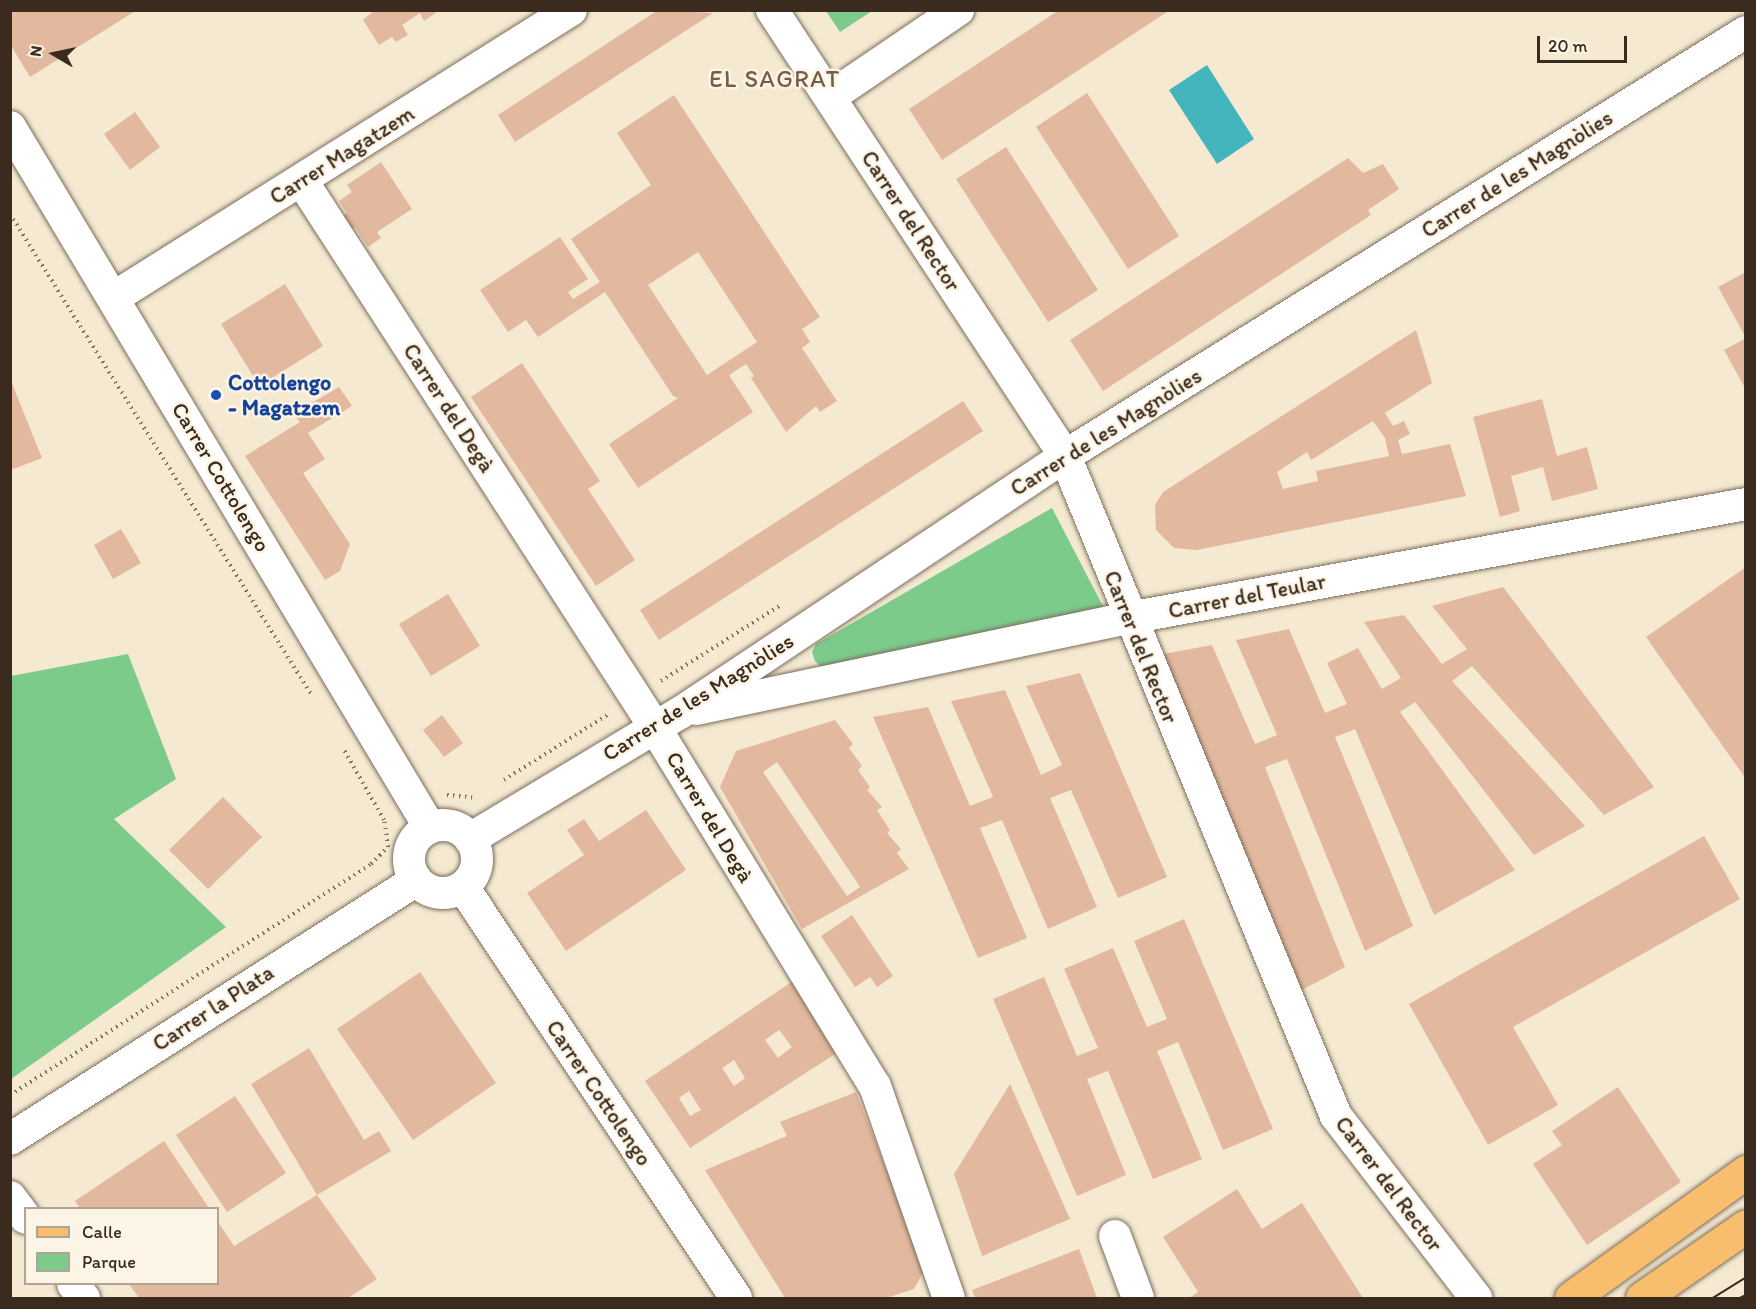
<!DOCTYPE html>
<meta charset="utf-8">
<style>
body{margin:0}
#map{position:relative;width:1756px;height:1309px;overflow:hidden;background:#f5ead1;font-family:Itim,sans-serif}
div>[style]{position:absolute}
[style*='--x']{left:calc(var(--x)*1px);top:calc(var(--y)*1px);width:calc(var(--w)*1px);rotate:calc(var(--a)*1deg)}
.green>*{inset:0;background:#7ccb8b}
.water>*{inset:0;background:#45b5bd}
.building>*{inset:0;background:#e2b99e}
.path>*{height:4px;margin-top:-2px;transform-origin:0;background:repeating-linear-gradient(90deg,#7c6d5d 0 1.5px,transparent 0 6px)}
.roads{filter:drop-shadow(0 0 2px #7c6d5d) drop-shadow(0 0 2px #7c6d5d)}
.minor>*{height:32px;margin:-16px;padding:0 16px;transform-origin:16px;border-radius:16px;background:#fff}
.minor>.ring{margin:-16px;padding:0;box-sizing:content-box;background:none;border:32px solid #fff;border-radius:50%}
.major>*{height:33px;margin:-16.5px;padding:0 16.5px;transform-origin:16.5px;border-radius:16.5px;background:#f9be6d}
.tram>*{height:1.5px;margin:-0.75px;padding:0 0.75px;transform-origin:0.75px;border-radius:0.75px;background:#3b2a1e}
.dots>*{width:16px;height:16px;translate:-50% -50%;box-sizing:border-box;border:3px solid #fcf5e5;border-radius:50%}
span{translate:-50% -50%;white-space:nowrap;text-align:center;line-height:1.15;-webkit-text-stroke:5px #fcf5e5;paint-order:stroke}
.street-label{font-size:22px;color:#3b2a1e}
.transit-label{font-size:22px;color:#164399;font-weight:700}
.left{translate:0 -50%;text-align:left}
.neighbourhood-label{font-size:24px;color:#755c4b;letter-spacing:1.5px}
.frame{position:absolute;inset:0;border:12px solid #3b2a1e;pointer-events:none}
.legend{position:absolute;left:24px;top:1207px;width:195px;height:78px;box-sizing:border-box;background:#fcf5e5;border:2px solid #afa495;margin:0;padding:8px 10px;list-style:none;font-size:18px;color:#3b2a1e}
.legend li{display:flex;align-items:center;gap:12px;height:30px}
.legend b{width:30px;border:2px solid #afa495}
.north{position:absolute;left:24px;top:24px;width:60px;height:60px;-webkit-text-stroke:4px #fcf5e5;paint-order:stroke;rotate:279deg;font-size:16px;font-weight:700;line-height:24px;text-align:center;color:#3b2a1e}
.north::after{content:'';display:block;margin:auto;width:21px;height:27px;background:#3b2a1e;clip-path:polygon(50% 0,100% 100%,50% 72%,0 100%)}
.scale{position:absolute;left:1537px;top:36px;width:90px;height:27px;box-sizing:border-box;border:3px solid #3b2a1e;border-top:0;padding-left:8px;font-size:18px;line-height:21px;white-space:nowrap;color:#3b2a1e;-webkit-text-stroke:4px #fcf5e5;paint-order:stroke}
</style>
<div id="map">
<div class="green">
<div style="clip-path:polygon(826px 11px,872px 11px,840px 32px)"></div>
<div style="clip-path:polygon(1052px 508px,1107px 614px,821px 667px,815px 661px,812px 652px,816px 644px)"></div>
<div style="clip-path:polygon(128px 654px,176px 779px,114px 819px,226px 927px,11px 1079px,11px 676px)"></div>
</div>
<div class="water">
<div style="clip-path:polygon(1207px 65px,1254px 139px,1217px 164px,1169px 90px)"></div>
</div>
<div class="building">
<div style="clip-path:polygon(10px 10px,137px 10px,30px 77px,10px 44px)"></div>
<div style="clip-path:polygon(375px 10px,440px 10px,424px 21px,420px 13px,402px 25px,408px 35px,396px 42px,392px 37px,379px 45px,363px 20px)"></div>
<div style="clip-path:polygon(658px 10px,713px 13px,515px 142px,498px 115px)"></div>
<div style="clip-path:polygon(1059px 10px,1170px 10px,942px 160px,909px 109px)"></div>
<div style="clip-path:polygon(1087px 93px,1179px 236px,1128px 269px,1036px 127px)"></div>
<div style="clip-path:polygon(evenodd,674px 95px,820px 317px,802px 329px,810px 342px,802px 348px,837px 401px,820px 412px,816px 406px,786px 432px,751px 378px,754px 376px,746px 364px,729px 375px,753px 412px,638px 488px,609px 444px,678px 398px,673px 396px,605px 292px,538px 337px,526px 320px,508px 332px,480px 290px,560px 237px,588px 279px,568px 292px,573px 299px,600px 282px,571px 239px,651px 185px,617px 133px,674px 95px,698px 252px,757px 342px,707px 375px,648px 285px,698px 252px)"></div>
<div style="clip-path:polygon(135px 112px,160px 147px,130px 170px,104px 134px)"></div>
<div style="clip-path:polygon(1006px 147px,1098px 290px,1048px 322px,956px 179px)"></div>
<div style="clip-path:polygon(1348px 158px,1363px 173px,1383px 164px,1399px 189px,1368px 210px,1371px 215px,1103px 391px,1070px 340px)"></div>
<div style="clip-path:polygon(381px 162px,412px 209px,377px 232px,381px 238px,368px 247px,355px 227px,347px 232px,338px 219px,347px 213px,339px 201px,352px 192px,347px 185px)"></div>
<div style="clip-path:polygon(1746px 272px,1746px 338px,1718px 287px)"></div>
<div style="clip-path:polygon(285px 284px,323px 346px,259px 386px,221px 324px)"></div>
<div style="clip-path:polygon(evenodd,1416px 330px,1432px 383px,1385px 413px,1393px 426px,1404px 421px,1410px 434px,1398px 440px,1402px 454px,1450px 444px,1466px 496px,1197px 550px,1174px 548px,1156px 530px,1155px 505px,1163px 492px,1416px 330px,1373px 421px,1385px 438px,1389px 456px,1316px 471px,1318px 481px,1283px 489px,1277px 472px,1307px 452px,1311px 460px,1373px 421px)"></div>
<div style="clip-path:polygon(1746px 338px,1746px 390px,1724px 350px)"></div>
<div style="clip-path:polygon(522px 363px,600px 481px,588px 489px,635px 560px,596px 586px,471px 397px)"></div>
<div style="clip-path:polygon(11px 381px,42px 458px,11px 470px)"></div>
<div style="clip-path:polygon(339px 387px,352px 406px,308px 433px,325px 459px,303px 473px,350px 544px,340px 571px,325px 580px,245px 456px,300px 422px,293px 414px)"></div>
<div style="clip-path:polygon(1542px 399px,1557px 456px,1587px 447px,1598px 489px,1552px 501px,1543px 467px,1511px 476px,1520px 511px,1500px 517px,1473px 417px)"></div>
<div style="clip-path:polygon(963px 401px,983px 431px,659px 640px,640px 610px)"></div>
<div style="clip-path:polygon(121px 529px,141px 563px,113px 579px,94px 545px)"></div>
<div style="clip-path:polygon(1746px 567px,1746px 779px,1646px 637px)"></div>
<div style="clip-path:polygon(1503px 587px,1654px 787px,1604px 815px,1472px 666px,1452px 681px,1585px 826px,1534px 855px,1415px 702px,1400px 712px,1515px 870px,1434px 915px,1355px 729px,1335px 737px,1413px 926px,1365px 951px,1287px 759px,1265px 767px,1345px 967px,1302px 990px,1158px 655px,1212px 645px,1255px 744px,1277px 735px,1236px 640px,1289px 629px,1325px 713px,1347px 704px,1327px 663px,1358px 648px,1382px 689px,1401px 678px,1364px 622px,1404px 615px,1442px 664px,1467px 649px,1432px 606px)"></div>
<div style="clip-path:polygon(448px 594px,480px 646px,431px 676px,399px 624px)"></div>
<div style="clip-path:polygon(1080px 673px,1167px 877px,1118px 898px,1071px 790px,1050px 798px,1097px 907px,1048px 929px,1002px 820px,980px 828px,1027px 938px,978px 958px,873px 717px,928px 707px,970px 806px,993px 797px,951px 701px,1005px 690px,1041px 775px,1062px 765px,1026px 686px)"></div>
<div style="clip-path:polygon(442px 715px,463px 743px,444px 757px,423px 730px)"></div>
<div style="clip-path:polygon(evenodd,835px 720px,853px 744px,849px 748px,862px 766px,858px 770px,870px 787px,867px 790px,882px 807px,877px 810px,890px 830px,887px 833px,901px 849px,897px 853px,909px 869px,802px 929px,720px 787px,736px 751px,835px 720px,777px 762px,860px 887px,847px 896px,763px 772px,777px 762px)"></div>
<div style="clip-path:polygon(223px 797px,262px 837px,208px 889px,169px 850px)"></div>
<div style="clip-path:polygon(646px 810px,686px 870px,566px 951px,527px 893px,584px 855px,567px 830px,584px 819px,599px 841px)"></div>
<div style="clip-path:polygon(1704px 836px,1740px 899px,1513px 1027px,1558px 1105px,1488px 1145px,1409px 1004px)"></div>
<div style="clip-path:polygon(852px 915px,893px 976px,877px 987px,870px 977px,855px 987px,821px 936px)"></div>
<div style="clip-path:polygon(1184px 919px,1273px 1129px,1223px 1150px,1178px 1042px,1157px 1051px,1202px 1159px,1153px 1179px,1108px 1071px,1087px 1079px,1126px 1175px,1077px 1196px,993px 999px,1044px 977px,1077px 1056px,1098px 1048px,1064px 969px,1113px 948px,1147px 1027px,1167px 1019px,1134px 941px)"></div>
<div style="clip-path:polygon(420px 972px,496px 1083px,413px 1140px,337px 1029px)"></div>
<div style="clip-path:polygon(evenodd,793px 981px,835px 1054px,690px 1148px,645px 1081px,793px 981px,779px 1030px,792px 1047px,778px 1058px,765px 1040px,779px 1030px,793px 981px,734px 1060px,745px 1078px,734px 1086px,722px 1068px,734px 1060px,793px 981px,689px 1091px,701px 1110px,690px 1116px,679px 1098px,689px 1091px)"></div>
<div style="clip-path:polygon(309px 1048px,364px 1140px,379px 1131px,391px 1151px,317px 1195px,251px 1084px)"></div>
<div style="clip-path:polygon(1010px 1084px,1070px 1219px,982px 1256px,954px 1174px)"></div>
<div style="clip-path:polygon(1618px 1087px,1681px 1182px,1587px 1245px,1533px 1164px,1562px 1145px,1552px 1131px)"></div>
<div style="clip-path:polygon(856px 1092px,925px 1269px,914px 1289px,886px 1298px,785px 1298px,705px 1170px,787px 1136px,780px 1122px)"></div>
<div style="clip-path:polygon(235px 1096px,286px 1173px,227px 1212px,176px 1135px)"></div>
<div style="clip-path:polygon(164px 1141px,209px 1208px,80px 1208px,75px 1201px)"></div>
<div style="clip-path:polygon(1237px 1189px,1262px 1229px,1302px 1203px,1363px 1298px,1189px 1298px,1198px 1292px,1163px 1237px)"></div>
<div style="clip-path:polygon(317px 1195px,377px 1279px,348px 1298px,139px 1298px,129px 1284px,218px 1284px,218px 1222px,234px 1246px)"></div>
<div style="clip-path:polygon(1079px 1249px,1097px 1298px,975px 1298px,972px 1290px)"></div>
</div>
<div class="path">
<div style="--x:10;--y:214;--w:567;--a:57.91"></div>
<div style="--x:661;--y:681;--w:140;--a:-32.4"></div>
<div style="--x:504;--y:780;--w:124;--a:-32.2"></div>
<div style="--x:447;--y:795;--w:27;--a:6"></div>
<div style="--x:10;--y:1095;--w:429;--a:-32.6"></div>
<div style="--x:371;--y:864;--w:24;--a:-45"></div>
<div style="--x:388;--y:847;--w:27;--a:-98"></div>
<div style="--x:384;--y:820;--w:81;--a:-119.7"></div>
</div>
<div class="roads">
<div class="minor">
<div style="--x:772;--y:10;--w:534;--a:56.7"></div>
<div style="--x:1065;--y:456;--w:713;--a:67.68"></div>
<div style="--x:1336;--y:1116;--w:230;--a:52.4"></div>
<div style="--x:830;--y:97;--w:155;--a:-34.2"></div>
<div style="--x:10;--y:127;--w:817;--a:59.07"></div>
<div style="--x:302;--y:181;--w:649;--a:57.14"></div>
<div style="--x:654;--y:726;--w:422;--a:58.5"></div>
<div style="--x:875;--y:1086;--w:225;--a:70.8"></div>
<div style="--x:113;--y:298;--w:541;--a:-32.16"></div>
<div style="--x:696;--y:709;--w:442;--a:-11.9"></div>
<div style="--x:1129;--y:618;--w:627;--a:-10.47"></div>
<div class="ring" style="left:409px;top:825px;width:36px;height:36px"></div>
<div style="--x:470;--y:839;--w:245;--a:-31"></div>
<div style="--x:680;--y:713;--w:463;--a:-33.7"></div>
<div style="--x:1065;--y:456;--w:802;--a:-31.91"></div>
<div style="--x:463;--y:887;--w:493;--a:56.4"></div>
<div style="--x:10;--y:1139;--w:482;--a:-32.5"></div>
<div style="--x:10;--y:1197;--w:26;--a:53"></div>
<div style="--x:1115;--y:1236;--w:66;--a:69.6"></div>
<div style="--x:73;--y:1284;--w:18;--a:52"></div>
</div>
<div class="major">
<div style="--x:1571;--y:1298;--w:216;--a:-35.8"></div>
<div style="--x:1642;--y:1298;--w:126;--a:-34.7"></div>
</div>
</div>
<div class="tram">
<div style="--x:1713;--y:1298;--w:39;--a:-32"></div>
<div style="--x:1740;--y:1298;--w:7;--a:-27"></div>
</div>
<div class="dots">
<div style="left:216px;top:395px;background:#1a4fb4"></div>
</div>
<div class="street-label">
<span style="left:342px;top:155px;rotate:-32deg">Carrer Magatzem</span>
<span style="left:1517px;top:174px;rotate:-32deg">Carrer de les Magnòlies</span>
<span style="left:911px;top:221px;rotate:57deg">Carrer del Rector</span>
<span style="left:449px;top:408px;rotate:57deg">Carrer del Degà</span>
<span style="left:1106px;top:432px;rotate:-32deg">Carrer de les Magnòlies</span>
<span style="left:221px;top:477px;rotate:59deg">Carrer Cottolengo</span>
<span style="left:1247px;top:596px;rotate:-11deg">Carrer del Teular</span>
<span style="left:1141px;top:647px;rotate:68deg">Carrer del Rector</span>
<span style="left:698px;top:697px;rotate:-32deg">Carrer de les Magnòlies</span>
<span style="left:710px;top:817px;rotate:59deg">Carrer del Degà</span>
<span style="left:213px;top:1008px;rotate:-33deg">Carrer la Plata</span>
<span style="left:599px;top:1093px;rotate:56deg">Carrer Cottolengo</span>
<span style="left:1389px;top:1184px;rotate:53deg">Carrer del Rector</span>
</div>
<div class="transit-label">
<span class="left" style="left:228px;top:395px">Cottolengo<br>- Magatzem</span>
</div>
<div class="neighbourhood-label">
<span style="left:775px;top:79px">EL SAGRAT</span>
</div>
<div class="frame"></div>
<ul class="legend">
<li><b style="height:8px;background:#f9be6d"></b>Calle</li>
<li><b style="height:16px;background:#7ccb8b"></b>Parque</li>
</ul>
<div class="north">N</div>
<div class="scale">20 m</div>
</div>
